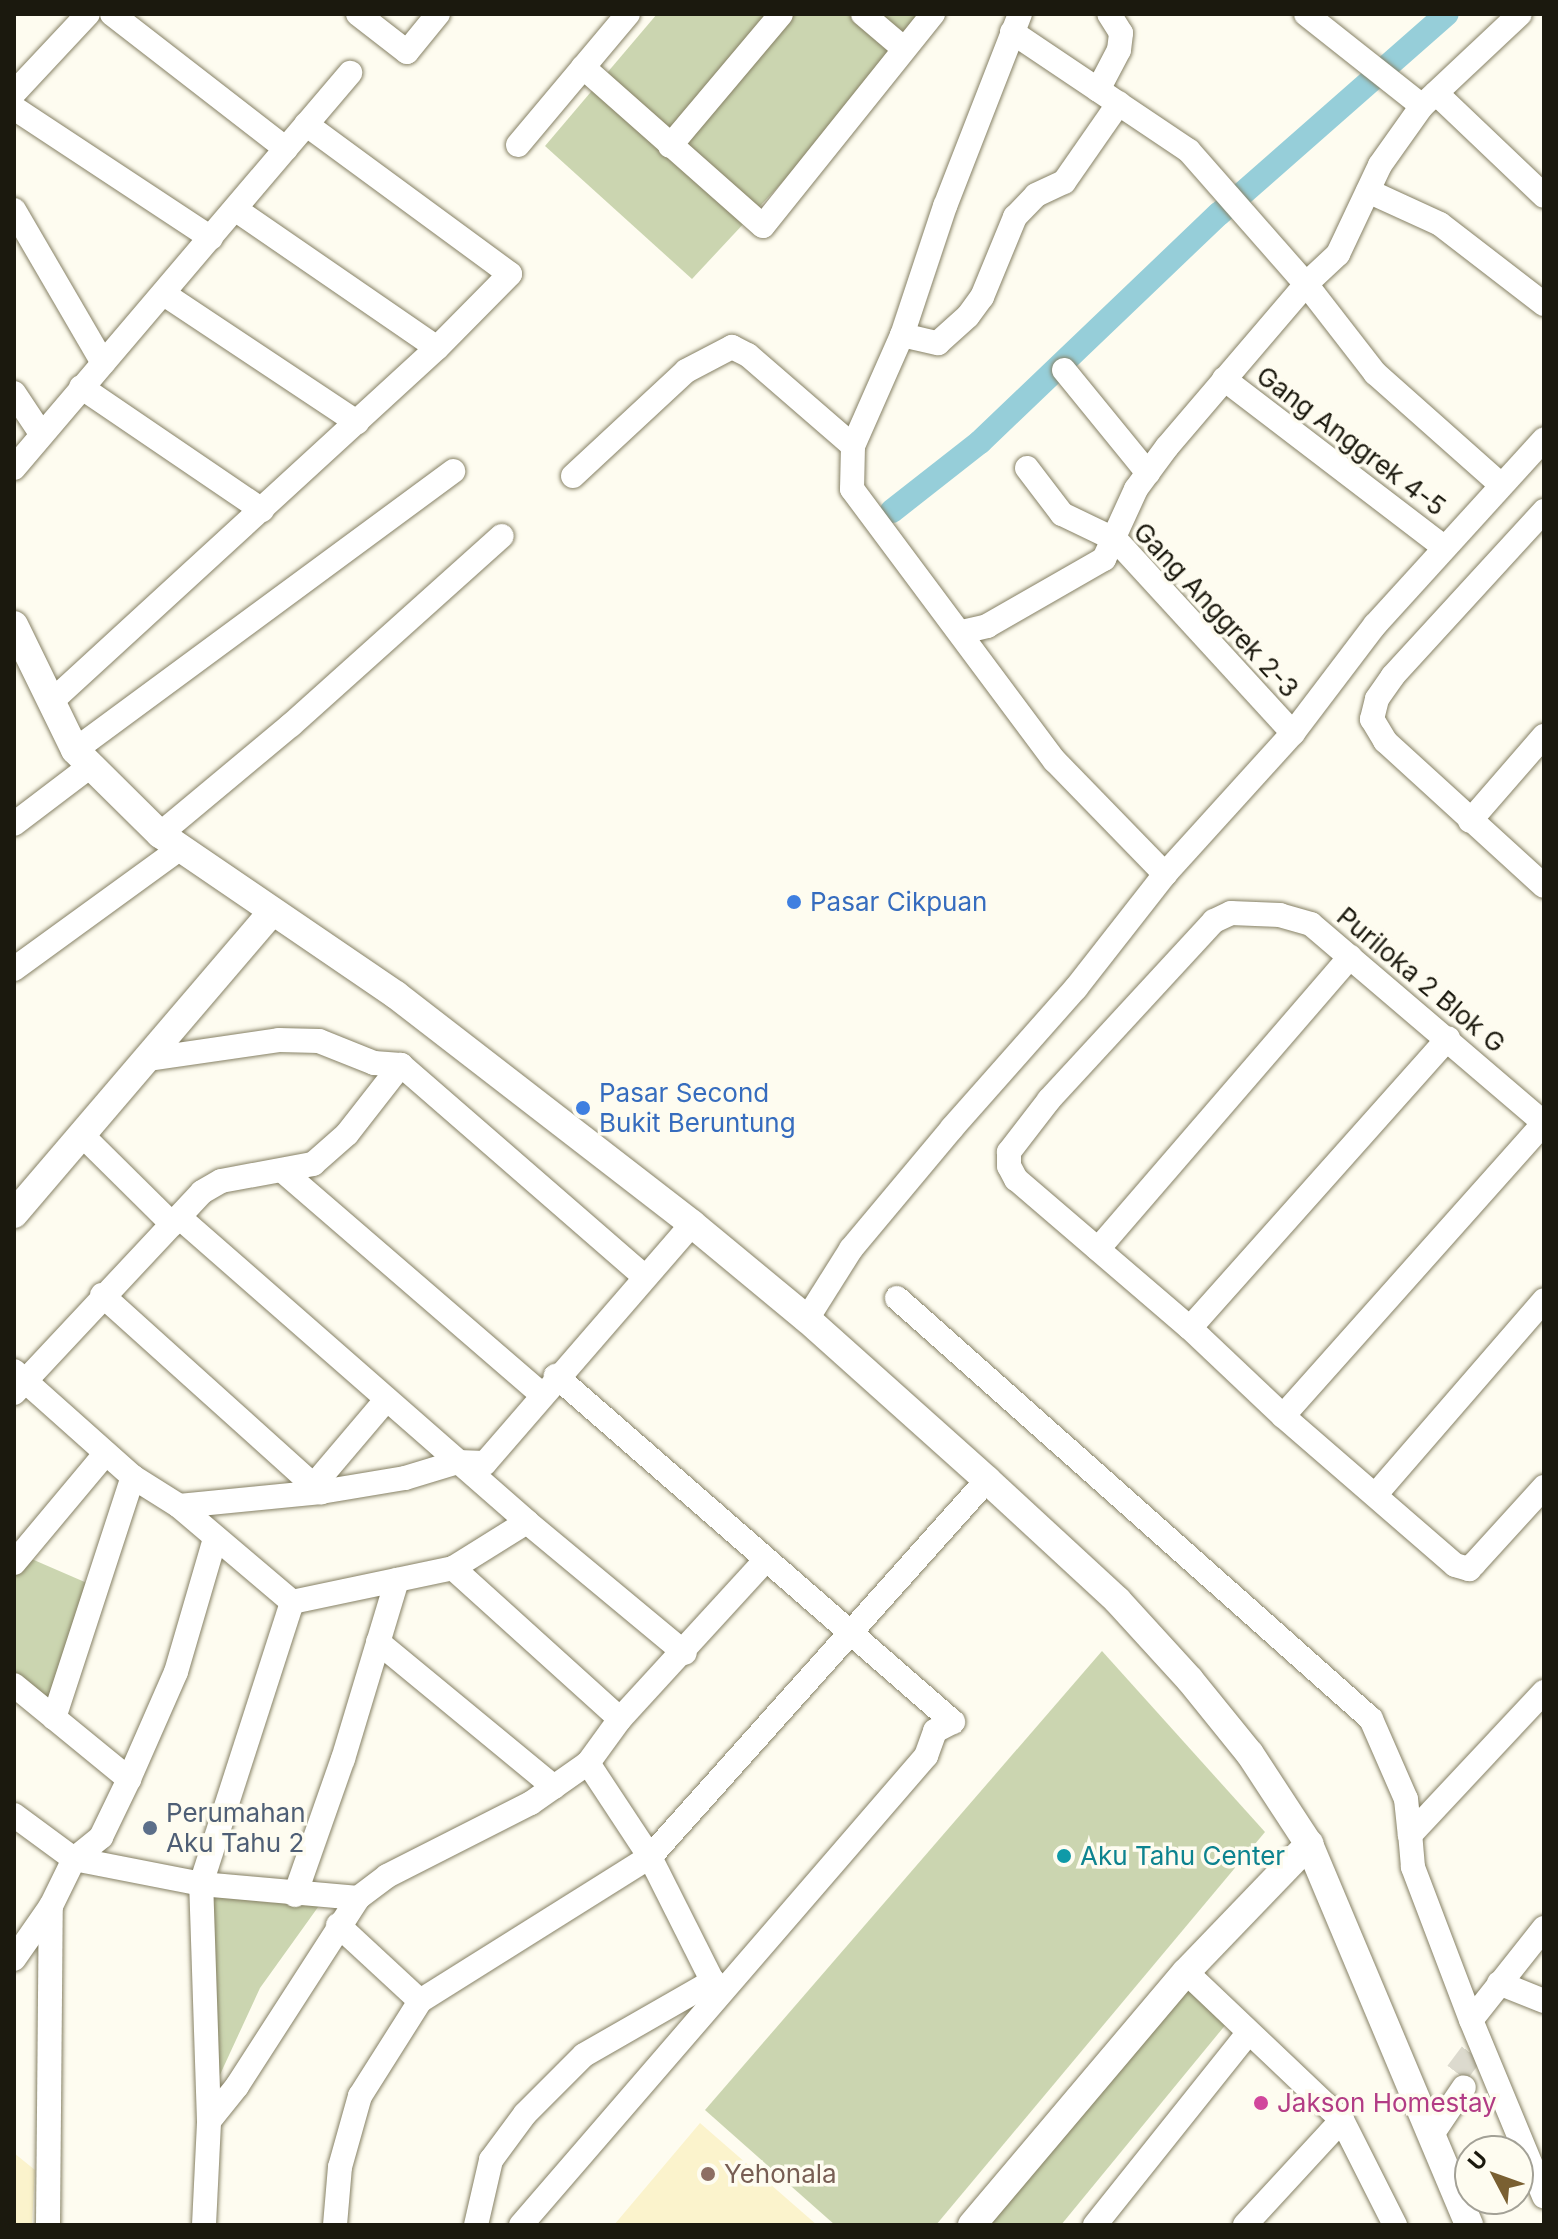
<!DOCTYPE html>
<style>
body{margin:0}
#map{position:relative;width:1558px;height:2239px;overflow:hidden;background:#fefcf0;font-family:Inter,sans-serif}
div>[style]{position:absolute}
[style*='--x']{left:calc(var(--x)*1px);top:calc(var(--y)*1px);width:calc(var(--w)*1px);rotate:calc(var(--a)*1deg)}
.built>*{inset:0;background:#fbf3cc}
.green>*{inset:0;background:#cbd5b0}
.canal>*{height:24px;margin:-12px;padding:0 12px;transform-origin:12px;border-radius:12px;background:#96ced9}
.minor-tunnel>*{height:24px;margin-top:-12px;transform-origin:0;background:repeating-linear-gradient(90deg,#dcdace 0 24px,transparent 0 36px)}
.roads{filter:drop-shadow(0 0 2px #868165) drop-shadow(0 0 2px #868165)}
.minor>*{height:24px;margin:-12px;padding:0 12px;transform-origin:12px;border-radius:12px;background:#fff}
.tertiary>*{height:28px;margin:-14px;padding:0 14px;transform-origin:14px;border-radius:14px;background:#fff}
.dots>*{width:22px;height:22px;translate:-50% -50%;box-sizing:border-box;border:4px solid #fefcf0;border-radius:50%}
span{translate:-50% -50%;white-space:nowrap;text-align:center;line-height:1.15;-webkit-text-stroke:7px #fefcf0;paint-order:stroke}
.street-label{font-size:26px;color:#1b190e}
.shop-label{font-size:26px;color:#366cbe}
.left{translate:0 -50%;text-align:left}
.service-label{font-size:26px;color:#4e5e75}
.culture-label{font-size:26px;color:#0d838f}
.hotel-label{font-size:26px;color:#b23c85}
.education-label{font-size:26px;color:#785e54}
.frame{position:absolute;inset:0;border:16px solid #1b190e;pointer-events:none}
.north{position:absolute;left:1454px;top:2135px;width:80px;height:80px;box-sizing:border-box;background:#fefcf0;border:2px solid #a3a196;border-radius:50%;rotate:311deg;font-size:22px;font-weight:700;line-height:32px;text-align:center;color:#1b190e}
.north::after{content:'';display:block;margin:auto;width:28px;height:36px;background:#7a6032;clip-path:polygon(50% 0,100% 100%,50% 72%,0 100%)}
</style>
<div id="map">
<div class="built">
<div style="clip-path:polygon(700px 2123px,817px 2225px,614px 2225px)"></div>
<div style="clip-path:polygon(14px 2153px,35px 2170px,32px 2225px,14px 2225px)"></div>
</div>
<div class="green">
<div style="clip-path:polygon(657px 14px,939px 14px,692px 279px,545px 146px)"></div>
<div style="clip-path:polygon(27px 1557px,87px 1583px,46px 1704px,14px 1679px,14px 1573px)"></div>
<div style="clip-path:polygon(1102px 1651px,1265px 1832px,936px 2225px,835px 2225px,705px 2110px)"></div>
<div style="clip-path:polygon(199px 1894px,272px 1903px,326px 1896px,260px 1988px,212px 2092px)"></div>
<div style="clip-path:polygon(1180px 1984px,1227px 2023px,1061px 2225px,974px 2225px)"></div>
</div>
<div class="canal">
<div style="--x:892;--y:511;--w:112;--a:-38.1"></div>
<div style="--x:980;--y:442;--w:330;--a:-43.7"></div>
<div style="--x:1219;--y:214;--w:303;--a:-41.3"></div>
</div>
<div class="minor-tunnel">
<div style="--x:1457;--y:2073;--w:35;--a:-53"></div>
</div>
<div class="roads">
<div class="minor">
<div style="--x:112;--y:14;--w:220;--a:37.8"></div>
<div style="--x:358;--y:14;--w:62;--a:37.8"></div>
<div style="--x:407;--y:52;--w:49;--a:-50.8"></div>
<div style="--x:863;--y:14;--w:52;--a:40.4"></div>
<div style="--x:1020;--y:14;--w:206;--a:111.3"></div>
<div style="--x:945;--y:206;--w:136;--a:108.4"></div>
<div style="--x:902;--y:335;--w:121;--a:113.8"></div>
<div style="--x:853;--y:446;--w:43;--a:91.3"></div>
<div style="--x:852;--y:489;--w:339;--a:53.3"></div>
<div style="--x:1055;--y:761;--w:158;--a:45.8"></div>
<div style="--x:1306;--y:14;--w:148;--a:38.4"></div>
<div style="--x:1012;--y:32;--w:213;--a:33.9"></div>
<div style="--x:1189;--y:151;--w:177;--a:48.7"></div>
<div style="--x:1306;--y:284;--w:113;--a:52.2"></div>
<div style="--x:1375;--y:373;--w:167;--a:41.6"></div>
<div style="--x:583;--y:67;--w:240;--a:41.5"></div>
<div style="--x:763;--y:226;--w:272;--a:-51.3"></div>
<div style="--x:1098;--y:90;--w:45;--a:-62.3"></div>
<div style="--x:1119;--y:50;--w:17;--a:-83"></div>
<div style="--x:1121;--y:33;--w:22;--a:-122"></div>
<div style="--x:14;--y:93;--w:108;--a:-46.9"></div>
<div style="--x:1436;--y:93;--w:149;--a:43.6"></div>
<div style="--x:14;--y:108;--w:236;--a:33.4"></div>
<div style="--x:518;--y:145;--w:171;--a:-50"></div>
<div style="--x:670;--y:146;--w:172;--a:-49.9"></div>
<div style="--x:1368;--y:191;--w:79;--a:24.6"></div>
<div style="--x:1440;--y:224;--w:131;--a:37.6"></div>
<div style="--x:235;--y:209;--w:245;--a:34.5"></div>
<div style="--x:14;--y:210;--w:177;--a:59.8"></div>
<div style="--x:164;--y:294;--w:232;--a:33.6"></div>
<div style="--x:902;--y:335;--w:37;--a:13"></div>
<div style="--x:938;--y:343;--w:40;--a:-42"></div>
<div style="--x:968;--y:316;--w:24;--a:-54"></div>
<div style="--x:982;--y:297;--w:87;--a:-67.6"></div>
<div style="--x:1015;--y:217;--w:30;--a:-46"></div>
<div style="--x:1036;--y:195;--w:31;--a:-25"></div>
<div style="--x:1064;--y:182;--w:96;--a:-55.2"></div>
<div style="--x:1064;--y:370;--w:133;--a:50.8"></div>
<div style="--x:1224;--y:379;--w:277;--a:37.4"></div>
<div style="--x:81;--y:387;--w:219;--a:34.2"></div>
<div style="--x:14;--y:393;--w:50;--a:56.3"></div>
<div style="--x:14;--y:468;--w:519;--a:-49.61"></div>
<div style="--x:1027;--y:468;--w:58;--a:52.7"></div>
<div style="--x:1062;--y:514;--w:60;--a:25.7"></div>
<div style="--x:1116;--y:540;--w:262;--a:47.5"></div>
<div style="--x:573;--y:476;--w:154;--a:-42.9"></div>
<div style="--x:686;--y:371;--w:52;--a:-27.6"></div>
<div style="--x:732;--y:347;--w:18;--a:27"></div>
<div style="--x:748;--y:355;--w:139;--a:40.9"></div>
<div style="--x:1544;--y:511;--w:224;--a:132.5"></div>
<div style="--x:1393;--y:676;--w:28;--a:125"></div>
<div style="--x:1377;--y:699;--w:21;--a:104"></div>
<div style="--x:1372;--y:719;--w:26;--a:59"></div>
<div style="--x:1385;--y:741;--w:215;--a:42.4"></div>
<div style="--x:962;--y:632;--w:26;--a:-13"></div>
<div style="--x:987;--y:626;--w:135;--a:-29.8"></div>
<div style="--x:1104;--y:559;--w:77;--a:-65.4"></div>
<div style="--x:1136;--y:489;--w:52;--a:-53.6"></div>
<div style="--x:1167;--y:447;--w:214;--a:-49.5"></div>
<div style="--x:1306;--y:284;--w:44;--a:-43.2"></div>
<div style="--x:1338;--y:254;--w:98;--a:-64.7"></div>
<div style="--x:1380;--y:165;--w:72;--a:-54.6"></div>
<div style="--x:1422;--y:106;--w:134;--a:-43.2"></div>
<div style="--x:52;--y:701;--w:522;--a:-42.52"></div>
<div style="--x:437;--y:348;--w:104;--a:-45.4"></div>
<div style="--x:510;--y:274;--w:253;--a:-143.7"></div>
<div style="--x:75;--y:750;--w:470;--a:-36.4"></div>
<div style="--x:1470;--y:821;--w:113;--a:-49"></div>
<div style="--x:14;--y:824;--w:94;--a:-37.2"></div>
<div style="--x:160;--y:834;--w:170;--a:-39.8"></div>
<div style="--x:291;--y:725;--w:283;--a:-41.9"></div>
<div style="--x:14;--y:969;--w:204;--a:-36"></div>
<div style="--x:149;--y:1059;--w:131;--a:-8.3"></div>
<div style="--x:279;--y:1040;--w:40;--a:1.4"></div>
<div style="--x:319;--y:1041;--w:59;--a:21.8"></div>
<div style="--x:374;--y:1063;--w:27;--a:4"></div>
<div style="--x:401;--y:1065;--w:323;--a:41"></div>
<div style="--x:82;--y:1135;--w:127;--a:44.7"></div>
<div style="--x:284;--y:1172;--w:340;--a:40.8"></div>
<div style="--x:179;--y:1217;--w:463;--a:41.2"></div>
<div style="--x:527;--y:1522;--w:205;--a:39.7"></div>
<div style="--x:1098;--y:1249;--w:386;--a:-49.2"></div>
<div style="--x:102;--y:1295;--w:295;--a:42"></div>
<div style="--x:897;--y:1298;--w:634;--a:41.61"></div>
<div style="--x:1371;--y:1719;--w:87;--a:66.4"></div>
<div style="--x:1406;--y:1799;--w:36;--a:84"></div>
<div style="--x:807;--y:1319;--w:83;--a:-57.8"></div>
<div style="--x:851;--y:1249;--w:158;--a:-50.1"></div>
<div style="--x:952;--y:1128;--w:187;--a:-48.5"></div>
<div style="--x:1076;--y:988;--w:145;--a:-52"></div>
<div style="--x:1165;--y:874;--w:190;--a:-47.8"></div>
<div style="--x:1293;--y:733;--w:136;--a:-52.8"></div>
<div style="--x:1375;--y:625;--w:251;--a:-47.7"></div>
<div style="--x:1190;--y:1328;--w:388;--a:-48.3"></div>
<div style="--x:14;--y:1371;--w:159;--a:41.7"></div>
<div style="--x:133;--y:1477;--w:54;--a:32.2"></div>
<div style="--x:179;--y:1506;--w:148;--a:40.3"></div>
<div style="--x:14;--y:1393;--w:275;--a:-46.9"></div>
<div style="--x:202;--y:1192;--w:22;--a:-30"></div>
<div style="--x:221;--y:1181;--w:94;--a:-10.5"></div>
<div style="--x:313;--y:1164;--w:45;--a:-41.4"></div>
<div style="--x:347;--y:1134;--w:88;--a:-52"></div>
<div style="--x:1283;--y:1416;--w:392;--a:-48.3"></div>
<div style="--x:1544;--y:1123;--w:306;--a:-139.5"></div>
<div style="--x:1311;--y:924;--w:32;--a:-164"></div>
<div style="--x:1280;--y:915;--w:49;--a:-177.7"></div>
<div style="--x:1231;--y:913;--w:19;--a:155"></div>
<div style="--x:1214;--y:921;--w:243;--a:132.7"></div>
<div style="--x:1049;--y:1100;--w:66;--a:127.6"></div>
<div style="--x:1009;--y:1152;--w:14;--a:90"></div>
<div style="--x:1009;--y:1166;--w:15;--a:62"></div>
<div style="--x:1016;--y:1179;--w:229;--a:40.6"></div>
<div style="--x:1190;--y:1328;--w:128;--a:43.4"></div>
<div style="--x:1283;--y:1416;--w:228;--a:40.9"></div>
<div style="--x:1455;--y:1565;--w:15;--a:16"></div>
<div style="--x:1469;--y:1569;--w:7;--a:-45"></div>
<div style="--x:1474;--y:1564;--w:104;--a:-47.7"></div>
<div style="--x:313;--y:1486;--w:113;--a:-49.7"></div>
<div style="--x:1377;--y:1493;--w:255;--a:-49.1"></div>
<div style="--x:179;--y:1506;--w:143;--a:-5.6"></div>
<div style="--x:321;--y:1492;--w:85;--a:-9.5"></div>
<div style="--x:405;--y:1478;--w:55;--a:-16.8"></div>
<div style="--x:458;--y:1462;--w:27;--a:2"></div>
<div style="--x:485;--y:1463;--w:316;--a:-49.1"></div>
<div style="--x:14;--y:1563;--w:143;--a:-50.1"></div>
<div style="--x:453;--y:1568;--w:225;--a:42.1"></div>
<div style="--x:292;--y:1602;--w:165;--a:-11.9"></div>
<div style="--x:453;--y:1568;--w:87;--a:-31.9"></div>
<div style="--x:378;--y:1642;--w:228;--a:39.5"></div>
<div style="--x:14;--y:1685;--w:149;--a:39.3"></div>
<div style="--x:54;--y:1718;--w:254;--a:-71.9"></div>
<div style="--x:588;--y:1763;--w:113;--a:56.6"></div>
<div style="--x:650;--y:1857;--w:153;--a:63.3"></div>
<div style="--x:14;--y:1815;--w:74;--a:36.3"></div>
<div style="--x:74;--y:1859;--w:129;--a:11.1"></div>
<div style="--x:201;--y:1884;--w:158;--a:5.1"></div>
<div style="--x:295;--y:1895;--w:144;--a:-70.6"></div>
<div style="--x:343;--y:1759;--w:187;--a:-73.2"></div>
<div style="--x:338;--y:1925;--w:112;--a:42.8"></div>
<div style="--x:1544;--y:1928;--w:117;--a:128.4"></div>
<div style="--x:1471;--y:2020;--w:191;--a:67.5"></div>
<div style="--x:14;--y:1959;--w:65;--a:-55.1"></div>
<div style="--x:51;--y:1906;--w:52;--a:-63.9"></div>
<div style="--x:74;--y:1859;--w:35;--a:-39"></div>
<div style="--x:101;--y:1837;--w:64;--a:-64.2"></div>
<div style="--x:129;--y:1779;--w:117;--a:-66.3"></div>
<div style="--x:176;--y:1672;--w:139;--a:-73.7"></div>
<div style="--x:1186;--y:1972;--w:215;--a:43.5"></div>
<div style="--x:1342;--y:2120;--w:118;--a:63.2"></div>
<div style="--x:1499;--y:1983;--w:48;--a:21.8"></div>
<div style="--x:1471;--y:2020;--w:164;--a:-110.8"></div>
<div style="--x:1413;--y:1867;--w:32;--a:-95"></div>
<div style="--x:1410;--y:1835;--w:196;--a:-46.9"></div>
<div style="--x:209;--y:2121;--w:45;--a:-51.3"></div>
<div style="--x:237;--y:2086;--w:224;--a:-57.2"></div>
<div style="--x:358;--y:1898;--w:36;--a:-37"></div>
<div style="--x:387;--y:1876;--w:161;--a:-26.9"></div>
<div style="--x:531;--y:1803;--w:70;--a:-35.1"></div>
<div style="--x:588;--y:1763;--w:54;--a:-54"></div>
<div style="--x:620;--y:1719;--w:213;--a:-47.5"></div>
<div style="--x:1433;--y:2133;--w:55;--a:-56"></div>
<div style="--x:48;--y:2225;--w:319;--a:-89.5"></div>
<div style="--x:204;--y:2225;--w:104;--a:-87.2"></div>
<div style="--x:209;--y:2121;--w:237;--a:-91.9"></div>
<div style="--x:201;--y:1884;--w:296;--a:-72.1"></div>
<div style="--x:335;--y:2225;--w:58;--a:-85.1"></div>
<div style="--x:340;--y:2167;--w:74;--a:-74.3"></div>
<div style="--x:360;--y:2096;--w:112;--a:-57.7"></div>
<div style="--x:420;--y:2001;--w:271;--a:-32.1"></div>
<div style="--x:650;--y:1857;--w:506;--a:-48.21"></div>
<div style="--x:476;--y:2225;--w:67;--a:-77"></div>
<div style="--x:491;--y:2160;--w:57;--a:-53.5"></div>
<div style="--x:525;--y:2114;--w:83;--a:-45"></div>
<div style="--x:584;--y:2055;--w:149;--a:-29.8"></div>
<div style="--x:521;--y:2225;--w:620;--a:-49.19"></div>
<div style="--x:926;--y:1756;--w:27;--a:-70"></div>
<div style="--x:935;--y:1731;--w:20;--a:-27"></div>
<div style="--x:953;--y:1722;--w:527;--a:-138.93"></div>
<div style="--x:1095;--y:2225;--w:246;--a:-51.4"></div>
<div style="--x:1245;--y:2225;--w:143;--a:-47.3"></div>
</div>
<div class="tertiary">
<div style="--x:14;--y:625;--w:139;--a:64"></div>
<div style="--x:75;--y:750;--w:120;--a:44.7"></div>
<div style="--x:160;--y:834;--w:286;--a:34.3"></div>
<div style="--x:396;--y:995;--w:374;--a:37.7"></div>
<div style="--x:692;--y:1224;--w:149;--a:39.6"></div>
<div style="--x:807;--y:1319;--w:241;--a:41.8"></div>
<div style="--x:987;--y:1480;--w:177;--a:42.7"></div>
<div style="--x:1117;--y:1600;--w:108;--a:47.6"></div>
<div style="--x:1190;--y:1680;--w:95;--a:51"></div>
<div style="--x:1250;--y:1754;--w:108;--a:56.8"></div>
<div style="--x:1309;--y:1844;--w:413;--a:67.2"></div>
<div style="--x:14;--y:1214;--w:396;--a:-49.5"></div>
<div style="--x:972;--y:2225;--w:331;--a:-49.8"></div>
<div style="--x:1186;--y:1972;--w:178;--a:-46.1"></div>
</div>
</div>
<div class="dots">
<div style="left:794px;top:902px;background:#3f7fe0"></div>
<div style="left:583px;top:1108px;background:#3f7fe0"></div>
<div style="left:150px;top:1828px;background:#5c6f8a"></div>
<div style="left:1064px;top:1856px;background:#0f9aa8"></div>
<div style="left:1261px;top:2103px;background:#d1479c"></div>
<div style="left:708px;top:2174px;background:#8d6e63"></div>
</div>
<div class="street-label">
<span style="left:1351px;top:441px;rotate:37deg">Gang Anggrek 4-5</span>
<span style="left:1216px;top:610px;rotate:47deg">Gang Anggrek 2-3</span>
<span style="left:1421px;top:980px;rotate:40deg">Puriloka 2 Blok G</span>
</div>
<div class="shop-label">
<span class="left" style="left:810px;top:902px">Pasar Cikpuan</span>
<span class="left" style="left:599px;top:1108px">Pasar Second<br>Bukit Beruntung</span>
</div>
<div class="service-label">
<span class="left" style="left:166px;top:1828px">Perumahan<br>Aku Tahu 2</span>
</div>
<div class="culture-label">
<span class="left" style="left:1080px;top:1856px">Aku Tahu Center</span>
</div>
<div class="hotel-label">
<span class="left" style="left:1277px;top:2103px">Jakson Homestay</span>
</div>
<div class="education-label">
<span class="left" style="left:724px;top:2174px">Yehonala</span>
</div>
<div class="frame"></div>
<div class="north">U</div>
</div>
